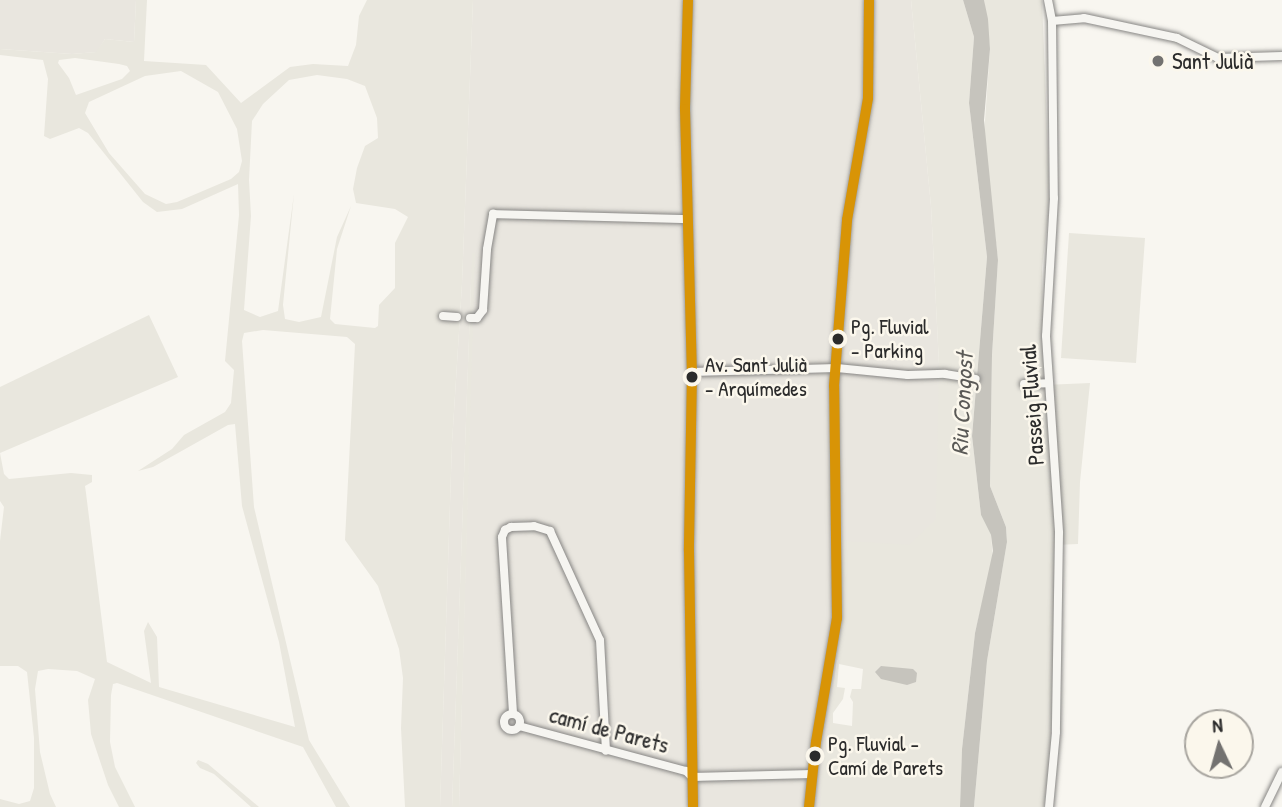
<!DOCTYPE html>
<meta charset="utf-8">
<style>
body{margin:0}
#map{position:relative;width:1282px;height:807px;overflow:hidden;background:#f8f6f0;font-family:"Patrick Hand",sans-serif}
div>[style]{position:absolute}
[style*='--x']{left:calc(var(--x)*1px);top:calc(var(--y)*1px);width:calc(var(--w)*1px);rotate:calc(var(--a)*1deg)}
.built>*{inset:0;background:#e9e6df}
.green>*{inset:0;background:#e9e7de}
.water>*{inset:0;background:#c6c4bd}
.roads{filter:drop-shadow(0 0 2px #878684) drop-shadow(0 0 2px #878684)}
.minor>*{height:8px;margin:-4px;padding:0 4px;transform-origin:4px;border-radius:4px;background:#f6f5f1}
.minor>.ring{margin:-4px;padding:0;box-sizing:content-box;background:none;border:8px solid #f6f5f1;border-radius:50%}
.bus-1>*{height:10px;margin:-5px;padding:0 5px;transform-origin:5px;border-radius:5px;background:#d89406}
.dots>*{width:19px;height:19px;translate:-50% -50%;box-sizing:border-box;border:4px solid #fbf7ec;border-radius:50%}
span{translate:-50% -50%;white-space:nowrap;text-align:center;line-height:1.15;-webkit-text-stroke:5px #fbf7ec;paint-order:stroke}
.bus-label{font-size:21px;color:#2b2b2b}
.left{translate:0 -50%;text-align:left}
.poi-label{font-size:23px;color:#2b2b2b}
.street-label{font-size:23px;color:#2b2b2b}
.water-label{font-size:24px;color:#5a5956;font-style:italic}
.north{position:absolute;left:1184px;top:709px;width:70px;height:70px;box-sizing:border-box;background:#fbf7ec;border:2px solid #a8a59f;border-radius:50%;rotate:355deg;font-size:19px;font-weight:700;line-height:28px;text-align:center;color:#2b2b2b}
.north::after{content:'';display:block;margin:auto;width:24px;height:32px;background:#737270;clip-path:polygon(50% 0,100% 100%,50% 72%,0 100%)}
</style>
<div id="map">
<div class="built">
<div style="clip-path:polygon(0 0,136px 0,134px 42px,105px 39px,97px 52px,72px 54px,0 49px)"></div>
<div style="clip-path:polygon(473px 0,911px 0,931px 206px,939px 364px,939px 467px,933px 590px,866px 666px,837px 660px,821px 807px,459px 807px,474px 253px,471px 283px,452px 807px,440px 807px,452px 443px,462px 284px)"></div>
</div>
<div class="green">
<div style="clip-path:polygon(evenodd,136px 0,147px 0,144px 61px,206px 65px,241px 103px,290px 67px,313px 64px,348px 66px,356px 45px,359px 16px,367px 0,473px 0,462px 284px,452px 443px,440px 807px,405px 807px,401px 728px,403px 678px,399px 649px,378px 586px,345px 540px,355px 344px,347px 337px,263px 330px,244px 333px,242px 341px,254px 507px,309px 740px,350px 807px,336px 807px,303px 747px,117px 683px,113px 684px,111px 695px,110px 742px,115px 767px,135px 807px,119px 807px,108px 785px,91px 734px,88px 700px,95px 679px,77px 671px,48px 669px,38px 671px,35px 689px,40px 752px,50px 794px,56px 807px,0 807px,0 799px,19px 804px,30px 801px,34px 788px,34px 738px,27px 672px,18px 666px,0 666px,0 541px,4px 507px,0 501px,0 453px,4px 474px,9px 479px,71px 473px,92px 475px,92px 482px,85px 486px,86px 493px,107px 662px,151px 683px,144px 631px,148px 622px,157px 637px,159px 687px,295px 727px,279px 642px,242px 506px,235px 424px,228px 425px,153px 467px,138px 471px,172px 449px,184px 435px,225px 412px,231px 403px,234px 370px,225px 361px,239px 215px,238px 184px,182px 209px,157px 212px,143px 202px,88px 133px,79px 128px,50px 139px,44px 136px,48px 79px,43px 60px,0 55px,0 49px,72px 54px,96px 52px,105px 39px,134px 42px,136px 0,75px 58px,119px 64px,127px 66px,130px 71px,122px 79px,76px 95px,69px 78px,58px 63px,59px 60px,75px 58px,136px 0,181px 71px,218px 92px,237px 129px,242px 161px,239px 172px,231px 179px,177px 202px,166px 204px,145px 194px,109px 153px,85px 113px,89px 102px,145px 76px,181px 71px,136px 0,317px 75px,347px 79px,365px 86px,377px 118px,378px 138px,365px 146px,357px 168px,353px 189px,356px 203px,395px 209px,408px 217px,395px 243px,395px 288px,379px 305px,378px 326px,375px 328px,335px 324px,330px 319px,337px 249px,351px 206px,337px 237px,321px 317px,299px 322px,285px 319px,283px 305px,294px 194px,278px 311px,260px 317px,244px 310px,251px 216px,249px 180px,252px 121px,263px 104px,289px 80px,317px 75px)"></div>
<div style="clip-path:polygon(evenodd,911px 0,963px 0,974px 37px,969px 103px,987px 257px,972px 436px,981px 515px,991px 535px,993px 558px,975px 633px,962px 749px,960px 807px,821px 807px,821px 778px,844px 614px,843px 541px,909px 545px,936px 519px,939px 364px,931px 206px,911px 0,839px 664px,863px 669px,861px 689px,852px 689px,850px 697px,853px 702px,852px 726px,833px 723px,833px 713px,843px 699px,845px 688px,837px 687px,839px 664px)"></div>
<div style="clip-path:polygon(984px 0,1042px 0,1050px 202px,1042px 268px,1044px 385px,1090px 383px,1080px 482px,1078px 544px,1056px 545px,1051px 750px,1044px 807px,974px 807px,987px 661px,1007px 542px,1006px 527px,990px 486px,992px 355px,998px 260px,984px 135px,990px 49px)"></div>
<div style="clip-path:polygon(1069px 233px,1145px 238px,1136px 363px,1061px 358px)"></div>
<div style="clip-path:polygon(472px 253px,475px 253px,459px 807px,452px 807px)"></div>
<div style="clip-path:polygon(149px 315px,178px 377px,0 453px,0 387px)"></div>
<div style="clip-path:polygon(198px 760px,208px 764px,259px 807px,251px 807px,214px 774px,200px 768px,196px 763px)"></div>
</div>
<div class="water">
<div style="clip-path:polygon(963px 0,984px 0,988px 19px,990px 49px,984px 120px,998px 260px,992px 355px,990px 486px,1006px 527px,1007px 542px,987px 661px,974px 807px,960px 807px,962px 749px,975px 633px,993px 551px,991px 535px,981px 515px,972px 436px,987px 257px,969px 103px,974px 37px)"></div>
<div style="clip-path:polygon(881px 666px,913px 669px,917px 673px,916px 682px,907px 685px,881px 679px,875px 672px)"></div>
</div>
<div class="roads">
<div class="minor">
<div style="--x:688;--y:0;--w:109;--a:91.6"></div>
<div style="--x:685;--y:109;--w:263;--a:88.5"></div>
<div style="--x:692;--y:372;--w:179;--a:91"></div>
<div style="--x:689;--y:551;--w:256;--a:89.1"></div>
<div style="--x:1048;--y:0;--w:21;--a:79"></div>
<div style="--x:1052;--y:21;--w:177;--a:89.4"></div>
<div style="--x:1054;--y:198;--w:138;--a:93.3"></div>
<div style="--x:1046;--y:336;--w:197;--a:86.2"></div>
<div style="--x:1059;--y:533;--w:199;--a:90.9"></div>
<div style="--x:1056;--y:732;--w:75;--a:95.3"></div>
<div style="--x:1052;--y:21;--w:32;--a:-5"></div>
<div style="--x:1084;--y:18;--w:95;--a:12.1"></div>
<div style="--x:1177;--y:38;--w:46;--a:26"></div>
<div style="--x:1218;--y:58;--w:64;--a:-1.8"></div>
<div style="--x:443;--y:316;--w:14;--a:4"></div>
<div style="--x:470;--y:318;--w:7;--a:0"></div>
<div style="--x:477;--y:318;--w:10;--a:-53"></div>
<div style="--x:483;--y:310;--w:61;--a:-86.2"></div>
<div style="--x:487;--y:249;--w:36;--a:-80"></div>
<div style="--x:493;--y:214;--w:194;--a:1.5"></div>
<div style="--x:692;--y:372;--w:145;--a:-1.6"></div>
<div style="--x:837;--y:368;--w:71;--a:5.6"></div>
<div style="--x:908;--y:375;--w:37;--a:-2"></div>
<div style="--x:945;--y:374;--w:31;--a:9"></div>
<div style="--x:1024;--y:384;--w:24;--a:-2"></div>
<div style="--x:513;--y:713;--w:176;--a:-93.6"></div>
<div style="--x:502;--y:537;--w:8;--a:-67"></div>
<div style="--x:505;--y:530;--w:7;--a:-27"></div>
<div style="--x:511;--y:527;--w:23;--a:-2"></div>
<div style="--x:534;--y:526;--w:17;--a:17"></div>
<div style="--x:550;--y:531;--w:120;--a:65.4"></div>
<div style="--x:600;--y:640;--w:111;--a:86.9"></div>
<div class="ring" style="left:504px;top:714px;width:8px;height:8px"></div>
<div style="--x:519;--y:726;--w:173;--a:15.1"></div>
<div style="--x:686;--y:771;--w:8;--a:45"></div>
<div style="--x:692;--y:777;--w:120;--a:-1.4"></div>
<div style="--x:809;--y:807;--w:65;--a:-83.9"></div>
<div style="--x:816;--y:742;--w:126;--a:-80.4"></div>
<div style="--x:837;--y:618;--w:232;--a:-90.7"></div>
<div style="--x:834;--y:386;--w:167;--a:-85.5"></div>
<div style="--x:847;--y:220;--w:124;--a:-80.2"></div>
<div style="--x:868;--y:98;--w:98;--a:-89.4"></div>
<div style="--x:1265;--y:807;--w:39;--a:-64"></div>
</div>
</div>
<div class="bus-1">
<div style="--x:688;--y:0;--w:109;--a:91.6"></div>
<div style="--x:685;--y:109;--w:263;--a:88.5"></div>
<div style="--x:692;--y:372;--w:179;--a:91"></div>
<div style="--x:689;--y:551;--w:256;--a:89.1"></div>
<div style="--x:809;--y:807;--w:65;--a:-83.9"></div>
<div style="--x:816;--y:742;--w:126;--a:-80.4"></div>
<div style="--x:837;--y:618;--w:232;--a:-90.7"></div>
<div style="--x:834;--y:386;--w:167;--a:-85.5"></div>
<div style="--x:847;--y:220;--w:124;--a:-80.2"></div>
<div style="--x:868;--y:98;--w:98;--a:-89.4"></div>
</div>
<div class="dots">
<div style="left:1158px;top:61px;background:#737270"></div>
<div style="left:838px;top:339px;background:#2b2b2b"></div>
<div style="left:692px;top:377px;background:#2b2b2b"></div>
<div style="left:815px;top:756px;background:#2b2b2b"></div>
</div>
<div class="bus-label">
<span class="left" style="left:851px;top:339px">Pg. Fluvial<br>- Parking</span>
<span class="left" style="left:705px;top:377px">Av. Sant Julià<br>- Arquímedes</span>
<span class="left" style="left:828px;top:756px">Pg. Fluvial -<br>Camí de Parets</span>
</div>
<div class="poi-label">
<span class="left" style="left:1172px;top:61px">Sant Julià</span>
</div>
<div class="street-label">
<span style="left:1032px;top:405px;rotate:-94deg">Passeig Fluvial</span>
<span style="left:609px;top:730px;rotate:15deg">camí de Parets</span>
</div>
<div class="water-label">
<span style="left:962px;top:404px;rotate:-87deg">Riu Congost</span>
</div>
<div class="north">N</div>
</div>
